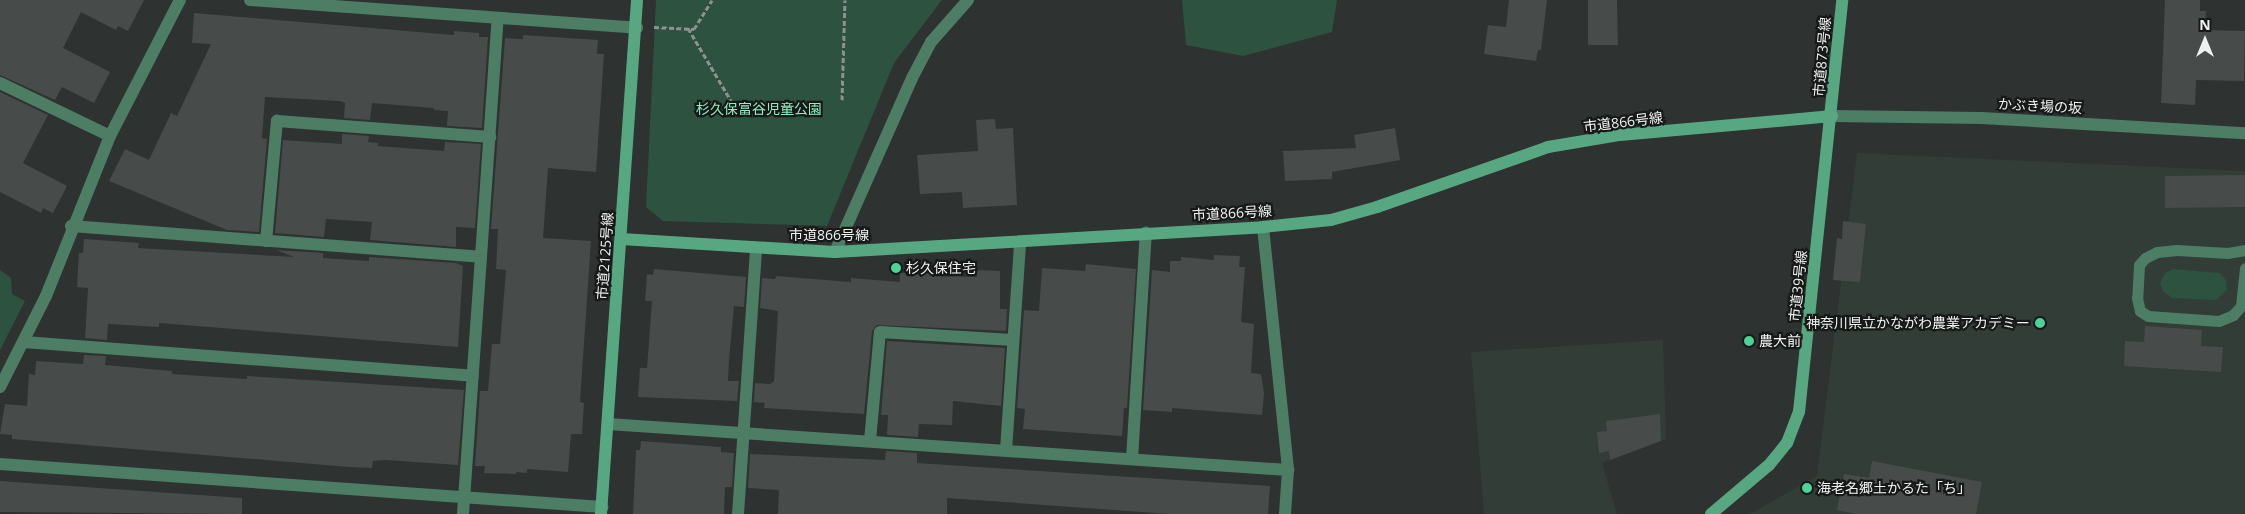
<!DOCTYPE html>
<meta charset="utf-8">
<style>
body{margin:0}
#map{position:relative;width:2245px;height:514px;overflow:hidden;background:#2e3230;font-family:"Open Sans","Noto Sans JP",sans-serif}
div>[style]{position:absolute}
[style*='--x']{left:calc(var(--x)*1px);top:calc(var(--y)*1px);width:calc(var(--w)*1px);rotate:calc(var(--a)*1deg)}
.built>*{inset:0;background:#323d37}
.green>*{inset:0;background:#2d5240}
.building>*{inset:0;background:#474b49}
.path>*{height:3px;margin-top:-1.5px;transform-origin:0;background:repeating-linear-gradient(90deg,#8d918f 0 5px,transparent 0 7.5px)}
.lane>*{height:11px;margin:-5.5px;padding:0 5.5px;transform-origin:5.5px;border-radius:5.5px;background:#4d7d65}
.street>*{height:12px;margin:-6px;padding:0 6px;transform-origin:6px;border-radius:6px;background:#4d7d65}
.secondary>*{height:12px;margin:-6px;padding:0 6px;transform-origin:6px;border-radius:6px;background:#57a882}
.dots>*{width:14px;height:14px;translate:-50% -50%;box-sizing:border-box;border:2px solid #171918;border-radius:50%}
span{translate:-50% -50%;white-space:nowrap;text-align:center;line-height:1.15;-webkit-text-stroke:4.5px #171918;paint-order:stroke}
.street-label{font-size:14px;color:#eef1ef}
.park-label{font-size:14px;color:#8deebf}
.poi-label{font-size:14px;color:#eef1ef}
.left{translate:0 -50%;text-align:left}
.right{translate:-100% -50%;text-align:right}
.north{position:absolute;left:2180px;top:15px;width:50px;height:50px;-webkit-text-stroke:4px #171918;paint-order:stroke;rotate:0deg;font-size:14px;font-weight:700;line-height:20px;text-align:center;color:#eef1ef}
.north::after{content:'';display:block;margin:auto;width:18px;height:22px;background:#eef1ef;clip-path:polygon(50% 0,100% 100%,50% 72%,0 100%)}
</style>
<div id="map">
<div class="built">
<div style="clip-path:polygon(1857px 153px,2245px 171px,2245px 514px,1750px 514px,1817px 476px)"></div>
<div style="clip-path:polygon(1663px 340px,1666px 439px,1602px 463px,1617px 514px,1484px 514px,1471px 352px)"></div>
</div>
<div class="green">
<div style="clip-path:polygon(656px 0,942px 0,894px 63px,827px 226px,663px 221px,646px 207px)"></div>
<div style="clip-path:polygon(1182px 0,1337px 0,1332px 32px,1243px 56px,1186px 45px)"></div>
<div style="clip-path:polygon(2173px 269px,2220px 273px,2226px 280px,2227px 290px,2216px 300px,2172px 298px,2163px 291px,2160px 283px,2165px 273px)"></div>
<div style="clip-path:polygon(0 270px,11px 278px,12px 294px,25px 301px,0 350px)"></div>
</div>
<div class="building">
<div style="clip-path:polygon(0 0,144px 0,128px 31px,118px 26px,116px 30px,81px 12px,63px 48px,110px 72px,94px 103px,62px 87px,55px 100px,0 75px)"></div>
<div style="clip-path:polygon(1509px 0,1547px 0,1541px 50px,1538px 50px,1536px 61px,1484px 54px,1488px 25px,1506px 27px)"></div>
<div style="clip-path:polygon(1588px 0,1617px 0,1618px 45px,1588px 45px)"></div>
<div style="clip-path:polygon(2165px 0,2200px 0,2200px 11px,2206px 11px,2205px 30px,2245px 31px,2244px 81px,2196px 80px,2195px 105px,2161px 103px)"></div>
<div style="clip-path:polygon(194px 13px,454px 35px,454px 31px,479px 33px,479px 37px,488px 37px,482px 128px,447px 126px,448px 111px,434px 110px,434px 108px,372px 103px,370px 120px,344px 118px,345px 103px,340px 101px,265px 97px,262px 138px,267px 139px,259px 232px,227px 230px,109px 181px,125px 149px,149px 160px,171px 113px,177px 116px,211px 44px,192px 43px)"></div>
<div style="clip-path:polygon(523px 35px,598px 40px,597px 54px,604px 54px,596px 172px,548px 168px,543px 238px,591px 241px,580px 402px,584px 403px,582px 434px,571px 434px,568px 472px,527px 469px,527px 473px,516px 472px,516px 474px,484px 473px,485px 466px,475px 466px,480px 391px,488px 391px,492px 344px,500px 344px,506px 270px,496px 269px,498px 229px,491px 229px,505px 38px,523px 39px)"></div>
<div style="clip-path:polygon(0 92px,48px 115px,23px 163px,67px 186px,53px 213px,43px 208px,41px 213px,0 192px)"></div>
<div style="clip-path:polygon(995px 119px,996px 129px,1013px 128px,1017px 205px,963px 208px,962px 192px,920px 194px,917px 155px,978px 151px,976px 120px)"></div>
<div style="clip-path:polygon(1395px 128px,1400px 160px,1332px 172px,1332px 179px,1285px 181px,1283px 151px,1356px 148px,1354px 135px)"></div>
<div style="clip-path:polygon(342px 134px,369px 136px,368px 142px,378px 143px,378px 146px,444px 151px,445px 142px,481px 144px,475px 228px,456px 227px,456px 247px,370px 240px,372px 222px,326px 219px,324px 237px,275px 233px,283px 140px,342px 144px)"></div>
<div style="clip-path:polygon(2245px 175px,2245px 207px,2165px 208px,2165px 176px)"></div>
<div style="clip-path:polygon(1843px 221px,1866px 224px,1860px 282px,1833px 280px,1837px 238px,1842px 239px)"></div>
<div style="clip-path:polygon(84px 239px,139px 243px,138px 248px,294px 257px,276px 250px,323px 253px,323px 258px,369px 261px,369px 257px,456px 263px,463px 266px,458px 347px,159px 323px,159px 327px,108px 324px,107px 340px,85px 338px,88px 288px,77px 287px,79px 253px,83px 253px)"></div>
<div style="clip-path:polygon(1214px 255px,1240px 256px,1239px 267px,1245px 267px,1241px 322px,1254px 324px,1251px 373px,1261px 374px,1264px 393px,1262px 415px,1172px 408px,1172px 412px,1143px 410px,1152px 270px,1170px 272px,1170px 261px,1181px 261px,1181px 257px,1214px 260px)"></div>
<div style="clip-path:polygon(1086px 264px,1136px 269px,1127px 408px,1124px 408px,1122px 436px,1023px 429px,1025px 409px,1017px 408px,1024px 310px,1039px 311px,1042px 268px,1085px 271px)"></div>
<div style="clip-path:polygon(654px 269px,746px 277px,744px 307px,734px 306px,729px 360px,728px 381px,739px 381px,737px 401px,638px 397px,640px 368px,647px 368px,652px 301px,645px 301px,647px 274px,653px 275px)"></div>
<div style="clip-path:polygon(977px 270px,1000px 271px,1000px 309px,1007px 309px,1006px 331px,877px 325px,872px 331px,864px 414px,764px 408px,765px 403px,754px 402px,755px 383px,770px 384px,774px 381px,778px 311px,760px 308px,762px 278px,775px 279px,776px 276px,851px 282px,851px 278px,900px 282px,900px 273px,936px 273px,936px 276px,977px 277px)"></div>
<div style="clip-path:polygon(2145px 326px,2202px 330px,2201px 346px,2223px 347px,2221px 372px,2124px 366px,2125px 341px,2144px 342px)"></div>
<div style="clip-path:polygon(887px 341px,1005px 348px,1001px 406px,953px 401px,952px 425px,919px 424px,918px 437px,887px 435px,888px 415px,881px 415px)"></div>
<div style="clip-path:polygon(84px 355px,106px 356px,105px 365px,172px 371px,172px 374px,247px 379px,247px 376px,464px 390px,458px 465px,386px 460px,373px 461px,372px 468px,349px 467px,12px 439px,12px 435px,0 434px,5px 404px,27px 406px,29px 374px,35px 375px,36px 361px,83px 364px)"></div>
<div style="clip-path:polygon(1660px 414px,1661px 441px,1610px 460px,1609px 451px,1599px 453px,1597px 432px,1607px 431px,1606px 421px)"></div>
<div style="clip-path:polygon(641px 441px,721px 447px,721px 452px,734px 453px,732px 487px,725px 487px,724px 514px,633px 514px,636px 450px,640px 450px)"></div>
<div style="clip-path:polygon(886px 451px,917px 453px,917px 463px,1270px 486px,1268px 514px,1169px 514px,947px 498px,947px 514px,778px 514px,779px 490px,748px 488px,750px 454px,885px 460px)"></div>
<div style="clip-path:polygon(1872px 461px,1982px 482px,1976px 514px,1856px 514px,1837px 510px,1844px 474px,1869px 478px)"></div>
<div style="clip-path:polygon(0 481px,242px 498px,242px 514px,0 512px)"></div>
</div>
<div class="path">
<div style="--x:654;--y:27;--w:40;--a:2.9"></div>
<div style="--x:694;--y:29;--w:34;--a:-58"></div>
<div style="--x:688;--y:28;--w:96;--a:59.4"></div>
<div style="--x:842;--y:100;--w:100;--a:-88.3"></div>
</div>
<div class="lane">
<div style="--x:2245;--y:250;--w:17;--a:170"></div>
<div style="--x:2228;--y:253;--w:51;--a:-176.6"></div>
<div style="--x:2177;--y:250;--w:20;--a:174"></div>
<div style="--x:2157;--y:252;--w:13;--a:153"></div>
<div style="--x:2145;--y:258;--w:9;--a:131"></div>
<div style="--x:2139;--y:265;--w:33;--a:93"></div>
<div style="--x:2137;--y:298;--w:13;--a:77"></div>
<div style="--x:2140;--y:311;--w:9;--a:32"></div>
<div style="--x:2148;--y:316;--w:71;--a:4"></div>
<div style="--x:2219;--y:321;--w:15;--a:-23"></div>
<div style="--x:2233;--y:315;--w:12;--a:-48"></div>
<div style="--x:2241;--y:306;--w:38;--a:-84"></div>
</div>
<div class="street">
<div style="--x:250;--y:0;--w:388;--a:4.1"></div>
<div style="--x:0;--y:83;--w:122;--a:25.7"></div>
<div style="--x:1832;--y:116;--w:150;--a:0.8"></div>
<div style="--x:1982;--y:118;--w:263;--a:3.3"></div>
<div style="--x:71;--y:226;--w:411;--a:4.3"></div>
<div style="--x:1263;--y:227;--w:244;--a:84.1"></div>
<div style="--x:1288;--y:470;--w:44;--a:93.9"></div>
<div style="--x:266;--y:241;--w:121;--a:-84.8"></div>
<div style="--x:277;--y:121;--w:214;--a:4.3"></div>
<div style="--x:835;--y:252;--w:190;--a:-66.1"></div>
<div style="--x:912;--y:78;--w:41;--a:-62.2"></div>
<div style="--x:931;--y:42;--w:56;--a:-48.6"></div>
<div style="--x:24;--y:342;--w:450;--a:4.3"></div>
<div style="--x:0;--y:387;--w:102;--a:-63.2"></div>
<div style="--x:46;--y:296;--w:172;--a:-68.2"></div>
<div style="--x:110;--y:136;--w:153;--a:-62.8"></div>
<div style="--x:608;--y:424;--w:682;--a:3.87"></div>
<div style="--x:870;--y:441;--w:109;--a:-84.8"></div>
<div style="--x:880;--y:332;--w:133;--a:3.4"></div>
<div style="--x:1006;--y:450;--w:208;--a:-86.1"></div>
<div style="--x:1132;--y:459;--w:227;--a:-86.5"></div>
<div style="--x:0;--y:464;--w:604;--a:4.09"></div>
<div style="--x:463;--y:514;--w:497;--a:-86"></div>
<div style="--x:738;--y:514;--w:267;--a:-86.1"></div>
</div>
<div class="secondary">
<div style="--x:621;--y:239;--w:214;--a:3.5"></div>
<div style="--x:835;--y:252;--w:429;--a:-3.3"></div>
<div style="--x:1263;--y:227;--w:68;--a:-5.9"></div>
<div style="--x:1331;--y:220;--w:48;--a:-15.8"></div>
<div style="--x:1377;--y:207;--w:181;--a:-19.3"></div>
<div style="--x:1548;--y:147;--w:73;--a:-9.5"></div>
<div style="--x:1620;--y:135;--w:213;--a:-5.1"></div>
<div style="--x:601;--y:514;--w:515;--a:-85.99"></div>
<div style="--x:1711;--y:514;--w:76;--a:-40.2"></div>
<div style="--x:1769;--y:465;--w:28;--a:-51"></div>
<div style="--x:1787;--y:443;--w:33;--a:-69"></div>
<div style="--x:1799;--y:412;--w:414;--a:-84"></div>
</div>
<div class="dots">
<div style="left:896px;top:268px;background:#4cd39a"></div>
<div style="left:2040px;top:323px;background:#4cd39a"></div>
<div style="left:1749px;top:341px;background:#4cd39a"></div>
<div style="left:1807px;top:488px;background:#4cd39a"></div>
</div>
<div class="street-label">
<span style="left:1822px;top:57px;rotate:-85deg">市道873号線</span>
<span style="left:2040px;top:106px;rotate:3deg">かぶき場の坂</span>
<span style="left:1623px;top:122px;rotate:-7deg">市道866号線</span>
<span style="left:1232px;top:213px;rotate:-3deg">市道866号線</span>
<span style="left:829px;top:235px">市道866号線</span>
<span style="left:605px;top:256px;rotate:-86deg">市道2125号線</span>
<span style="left:1798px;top:286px;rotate:-84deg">市道39号線</span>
</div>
<div class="park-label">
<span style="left:759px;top:109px">杉久保富谷児童公園</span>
</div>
<div class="poi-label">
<span class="left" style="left:906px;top:268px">杉久保住宅</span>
<span class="right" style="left:2030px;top:323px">神奈川県立かながわ農業アカデミー</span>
<span class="left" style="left:1759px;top:341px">農大前</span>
<span class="left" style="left:1817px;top:488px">海老名郷土かるた「ち」</span>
</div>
<div class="north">N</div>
</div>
